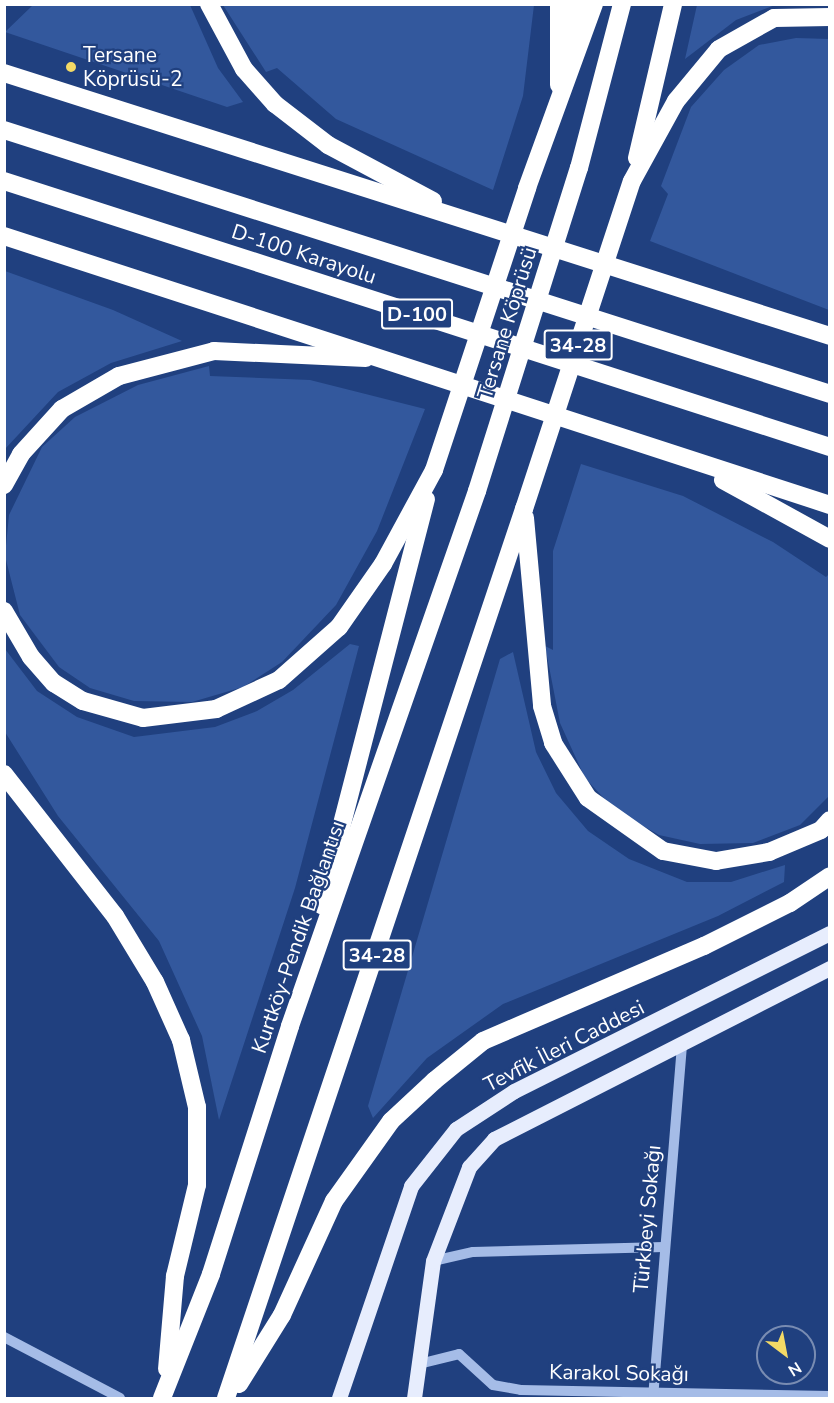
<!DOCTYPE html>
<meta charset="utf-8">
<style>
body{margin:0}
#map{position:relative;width:834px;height:1403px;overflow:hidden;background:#20407f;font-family:"Nunito Sans",sans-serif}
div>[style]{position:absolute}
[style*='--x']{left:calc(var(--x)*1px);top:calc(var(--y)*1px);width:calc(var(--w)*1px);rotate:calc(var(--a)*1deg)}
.green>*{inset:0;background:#33589d}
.minor>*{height:10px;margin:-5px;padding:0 5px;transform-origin:5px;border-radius:5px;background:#a5bce7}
.major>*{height:15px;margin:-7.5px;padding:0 7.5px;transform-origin:7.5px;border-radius:7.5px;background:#e7edfd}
.highway>*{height:18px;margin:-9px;padding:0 9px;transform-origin:9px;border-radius:9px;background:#fff}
.highway-bridge>*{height:18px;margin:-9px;padding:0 9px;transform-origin:9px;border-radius:9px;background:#fff}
.dots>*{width:16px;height:16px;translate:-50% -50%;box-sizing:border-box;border:3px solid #20407f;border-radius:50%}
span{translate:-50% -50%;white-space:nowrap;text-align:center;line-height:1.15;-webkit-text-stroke:4.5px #20407f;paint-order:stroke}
.shield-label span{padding:2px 4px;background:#20407f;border:2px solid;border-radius:4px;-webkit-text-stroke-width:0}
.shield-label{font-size:20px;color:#fff;font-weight:700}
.poi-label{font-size:21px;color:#fff}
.left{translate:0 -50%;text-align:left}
.street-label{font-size:21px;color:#fff}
.frame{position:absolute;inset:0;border:6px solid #fff;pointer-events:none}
.north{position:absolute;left:756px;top:1325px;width:60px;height:60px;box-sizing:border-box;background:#20407f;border:2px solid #798cb2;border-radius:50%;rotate:148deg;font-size:16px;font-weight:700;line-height:24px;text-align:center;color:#fff}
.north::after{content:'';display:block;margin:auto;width:21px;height:27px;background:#f4da66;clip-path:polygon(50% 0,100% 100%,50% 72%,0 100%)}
</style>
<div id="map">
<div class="green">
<div style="clip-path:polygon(33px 5px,190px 5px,218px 68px,243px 102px,227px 107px,5px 32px)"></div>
<div style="clip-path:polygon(223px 5px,534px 5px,523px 96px,493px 190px,336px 119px,277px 68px,266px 72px)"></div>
<div style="clip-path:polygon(697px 5px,697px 4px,775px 5px,736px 20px,685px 59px)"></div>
<div style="clip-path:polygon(796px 38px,829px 39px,829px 310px,650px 241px,668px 194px,661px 186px,691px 107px,724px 70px,759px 45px)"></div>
<div style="clip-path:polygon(5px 271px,113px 310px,182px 341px,111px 363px,58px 392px,5px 449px)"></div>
<div style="clip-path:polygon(209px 366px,210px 376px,310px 380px,425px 409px,377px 531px,336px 605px,282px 662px,243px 687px,192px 702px,134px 701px,90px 688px,59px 667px,20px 615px,5px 556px,9px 515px,42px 447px,75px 417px,138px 385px)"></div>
<div style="clip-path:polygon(581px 464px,683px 496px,773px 542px,826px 577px,829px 574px,829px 796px,800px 825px,753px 843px,700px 844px,659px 835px,615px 810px,585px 778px,560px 723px,545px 646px,553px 650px,553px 551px)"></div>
<div style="clip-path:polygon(350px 644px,359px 646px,295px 888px,219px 1120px,202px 1036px,159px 941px,58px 816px,5px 732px,5px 649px,37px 691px,77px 717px,134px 737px,215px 727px,257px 711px,293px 690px)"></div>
<div style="clip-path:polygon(513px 652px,536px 752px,556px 793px,588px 831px,629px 859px,687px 882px,731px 882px,785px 865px,784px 882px,718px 916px,503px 1004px,427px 1058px,373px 1118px,368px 1106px,500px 659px)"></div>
</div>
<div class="minor">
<div style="--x:433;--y:1261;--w:41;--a:-12.7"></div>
<div style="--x:473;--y:1252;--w:191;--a:-1.5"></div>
<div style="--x:4;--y:1337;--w:131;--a:27.7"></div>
<div style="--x:423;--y:1363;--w:37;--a:-14"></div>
<div style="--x:459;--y:1354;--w:46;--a:42.4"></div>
<div style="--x:493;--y:1385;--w:28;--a:10"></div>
<div style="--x:521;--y:1390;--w:309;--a:1.1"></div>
<div style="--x:653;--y:1398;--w:356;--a:-85.3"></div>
</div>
<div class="major">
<div style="--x:339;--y:1398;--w:224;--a:-71.2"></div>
<div style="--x:411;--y:1186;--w:73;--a:-51.7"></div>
<div style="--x:456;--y:1129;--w:69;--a:-33.2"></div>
<div style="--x:514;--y:1091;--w:353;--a:-26.6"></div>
<div style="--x:414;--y:1398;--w:138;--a:-82.1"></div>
<div style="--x:433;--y:1261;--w:101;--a:-69"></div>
<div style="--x:469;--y:1167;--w:38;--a:-48"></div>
<div style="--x:494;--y:1139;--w:377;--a:-27"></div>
</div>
<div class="highway">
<div style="--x:209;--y:4;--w:74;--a:61.7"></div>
<div style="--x:244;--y:69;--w:47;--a:48.5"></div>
<div style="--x:275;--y:104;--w:67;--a:37.7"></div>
<div style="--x:328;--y:145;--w:119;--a:28.1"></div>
<div style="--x:559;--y:4;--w:81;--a:90"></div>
<div style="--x:568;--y:47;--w:44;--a:-79.5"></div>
<div style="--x:4;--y:73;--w:867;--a:17.66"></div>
<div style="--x:4;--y:130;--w:867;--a:17.72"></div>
<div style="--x:637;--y:158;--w:158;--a:-76.8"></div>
<div style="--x:579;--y:168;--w:170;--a:-75.3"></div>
<div style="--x:4;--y:181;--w:868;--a:17.85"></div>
<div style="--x:632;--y:181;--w:91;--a:-61.2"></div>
<div style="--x:676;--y:101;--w:67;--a:-50.4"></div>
<div style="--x:719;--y:49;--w:63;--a:-29.4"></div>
<div style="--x:774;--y:18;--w:56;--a:-1"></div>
<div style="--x:527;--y:188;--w:196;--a:-70"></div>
<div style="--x:4;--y:236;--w:869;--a:18.04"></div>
<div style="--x:723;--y:480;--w:122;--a:28.9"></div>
<div style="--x:4;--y:485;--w:35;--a:-61"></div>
<div style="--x:21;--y:454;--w:61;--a:-47.7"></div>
<div style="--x:62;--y:409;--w:66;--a:-30.1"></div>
<div style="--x:119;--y:376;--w:98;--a:-14.7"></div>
<div style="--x:214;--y:351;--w:152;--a:2.6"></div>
<div style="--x:525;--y:518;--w:189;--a:84.8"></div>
<div style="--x:542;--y:706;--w:39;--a:73"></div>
<div style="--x:553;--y:743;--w:65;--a:57.5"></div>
<div style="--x:588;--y:798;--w:92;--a:35.2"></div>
<div style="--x:663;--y:851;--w:54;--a:10.7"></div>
<div style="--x:716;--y:861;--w:54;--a:-9.6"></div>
<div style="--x:769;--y:852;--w:56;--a:-22.9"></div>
<div style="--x:821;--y:830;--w:13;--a:-48"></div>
<div style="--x:4;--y:611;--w:53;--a:59.6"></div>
<div style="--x:31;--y:657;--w:35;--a:49"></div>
<div style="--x:54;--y:683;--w:34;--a:32"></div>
<div style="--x:83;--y:701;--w:62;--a:15.8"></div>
<div style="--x:143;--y:718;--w:74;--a:-7"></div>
<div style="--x:216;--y:709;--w:69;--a:-24.7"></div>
<div style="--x:279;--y:680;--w:80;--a:-41.5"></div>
<div style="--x:339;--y:627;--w:77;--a:-55.1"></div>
<div style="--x:383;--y:564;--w:107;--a:-61.5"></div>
<div style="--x:4;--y:774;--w:180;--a:52"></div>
<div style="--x:115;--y:916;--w:77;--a:58.8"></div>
<div style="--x:155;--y:982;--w:64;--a:65.9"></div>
<div style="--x:181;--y:1040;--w:69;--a:76.6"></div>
<div style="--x:197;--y:1107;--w:78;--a:90"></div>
<div style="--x:197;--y:1185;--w:94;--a:103.6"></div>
<div style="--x:175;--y:1276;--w:93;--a:94.9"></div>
<div style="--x:321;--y:905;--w:419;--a:-75.5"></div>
<div style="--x:239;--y:1384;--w:81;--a:-58.1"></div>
<div style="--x:282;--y:1315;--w:125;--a:-65.5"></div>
<div style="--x:334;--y:1201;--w:98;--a:-54.5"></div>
<div style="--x:391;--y:1121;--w:59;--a:-42.9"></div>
<div style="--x:434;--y:1081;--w:63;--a:-39.2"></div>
<div style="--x:483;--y:1041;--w:241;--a:-23.3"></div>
<div style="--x:704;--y:946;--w:96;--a:-26.6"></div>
<div style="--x:790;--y:903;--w:48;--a:-34"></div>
<div style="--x:162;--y:1398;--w:133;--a:-68.4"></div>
<div style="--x:211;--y:1274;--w:260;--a:-72.3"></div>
<div style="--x:290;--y:1026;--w:567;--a:-70.73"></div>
<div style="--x:226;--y:1398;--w:938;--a:-71.47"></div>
</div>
<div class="highway-bridge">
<div style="--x:434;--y:470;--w:297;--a:-71.7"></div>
<div style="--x:477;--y:491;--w:339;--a:-72.5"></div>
<div style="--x:524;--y:509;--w:345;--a:-71.8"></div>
</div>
<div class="dots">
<div style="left:71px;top:67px;background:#f4da66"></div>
</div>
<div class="shield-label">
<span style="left:417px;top:314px">D-100</span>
<span style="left:578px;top:345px">34-28</span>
<span style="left:377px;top:955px">34-28</span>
</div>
<div class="poi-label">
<span class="left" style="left:83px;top:67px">Tersane<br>Köprüsü-2</span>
</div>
<div class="street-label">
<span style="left:304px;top:254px;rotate:18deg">D-100 Karayolu</span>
<span style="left:507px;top:323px;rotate:-73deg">Tersane Köprüsü</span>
<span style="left:298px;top:937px;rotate:-71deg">Kurtköy-Pendik Bağlantısı</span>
<span style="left:564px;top:1046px;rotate:-27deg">Tevfik İleri Caddesi</span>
<span style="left:647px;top:1219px;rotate:-85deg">Türkbeyi Sokağı</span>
<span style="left:619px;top:1373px;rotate:1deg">Karakol Sokağı</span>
</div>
<div class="frame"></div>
<div class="north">N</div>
</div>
